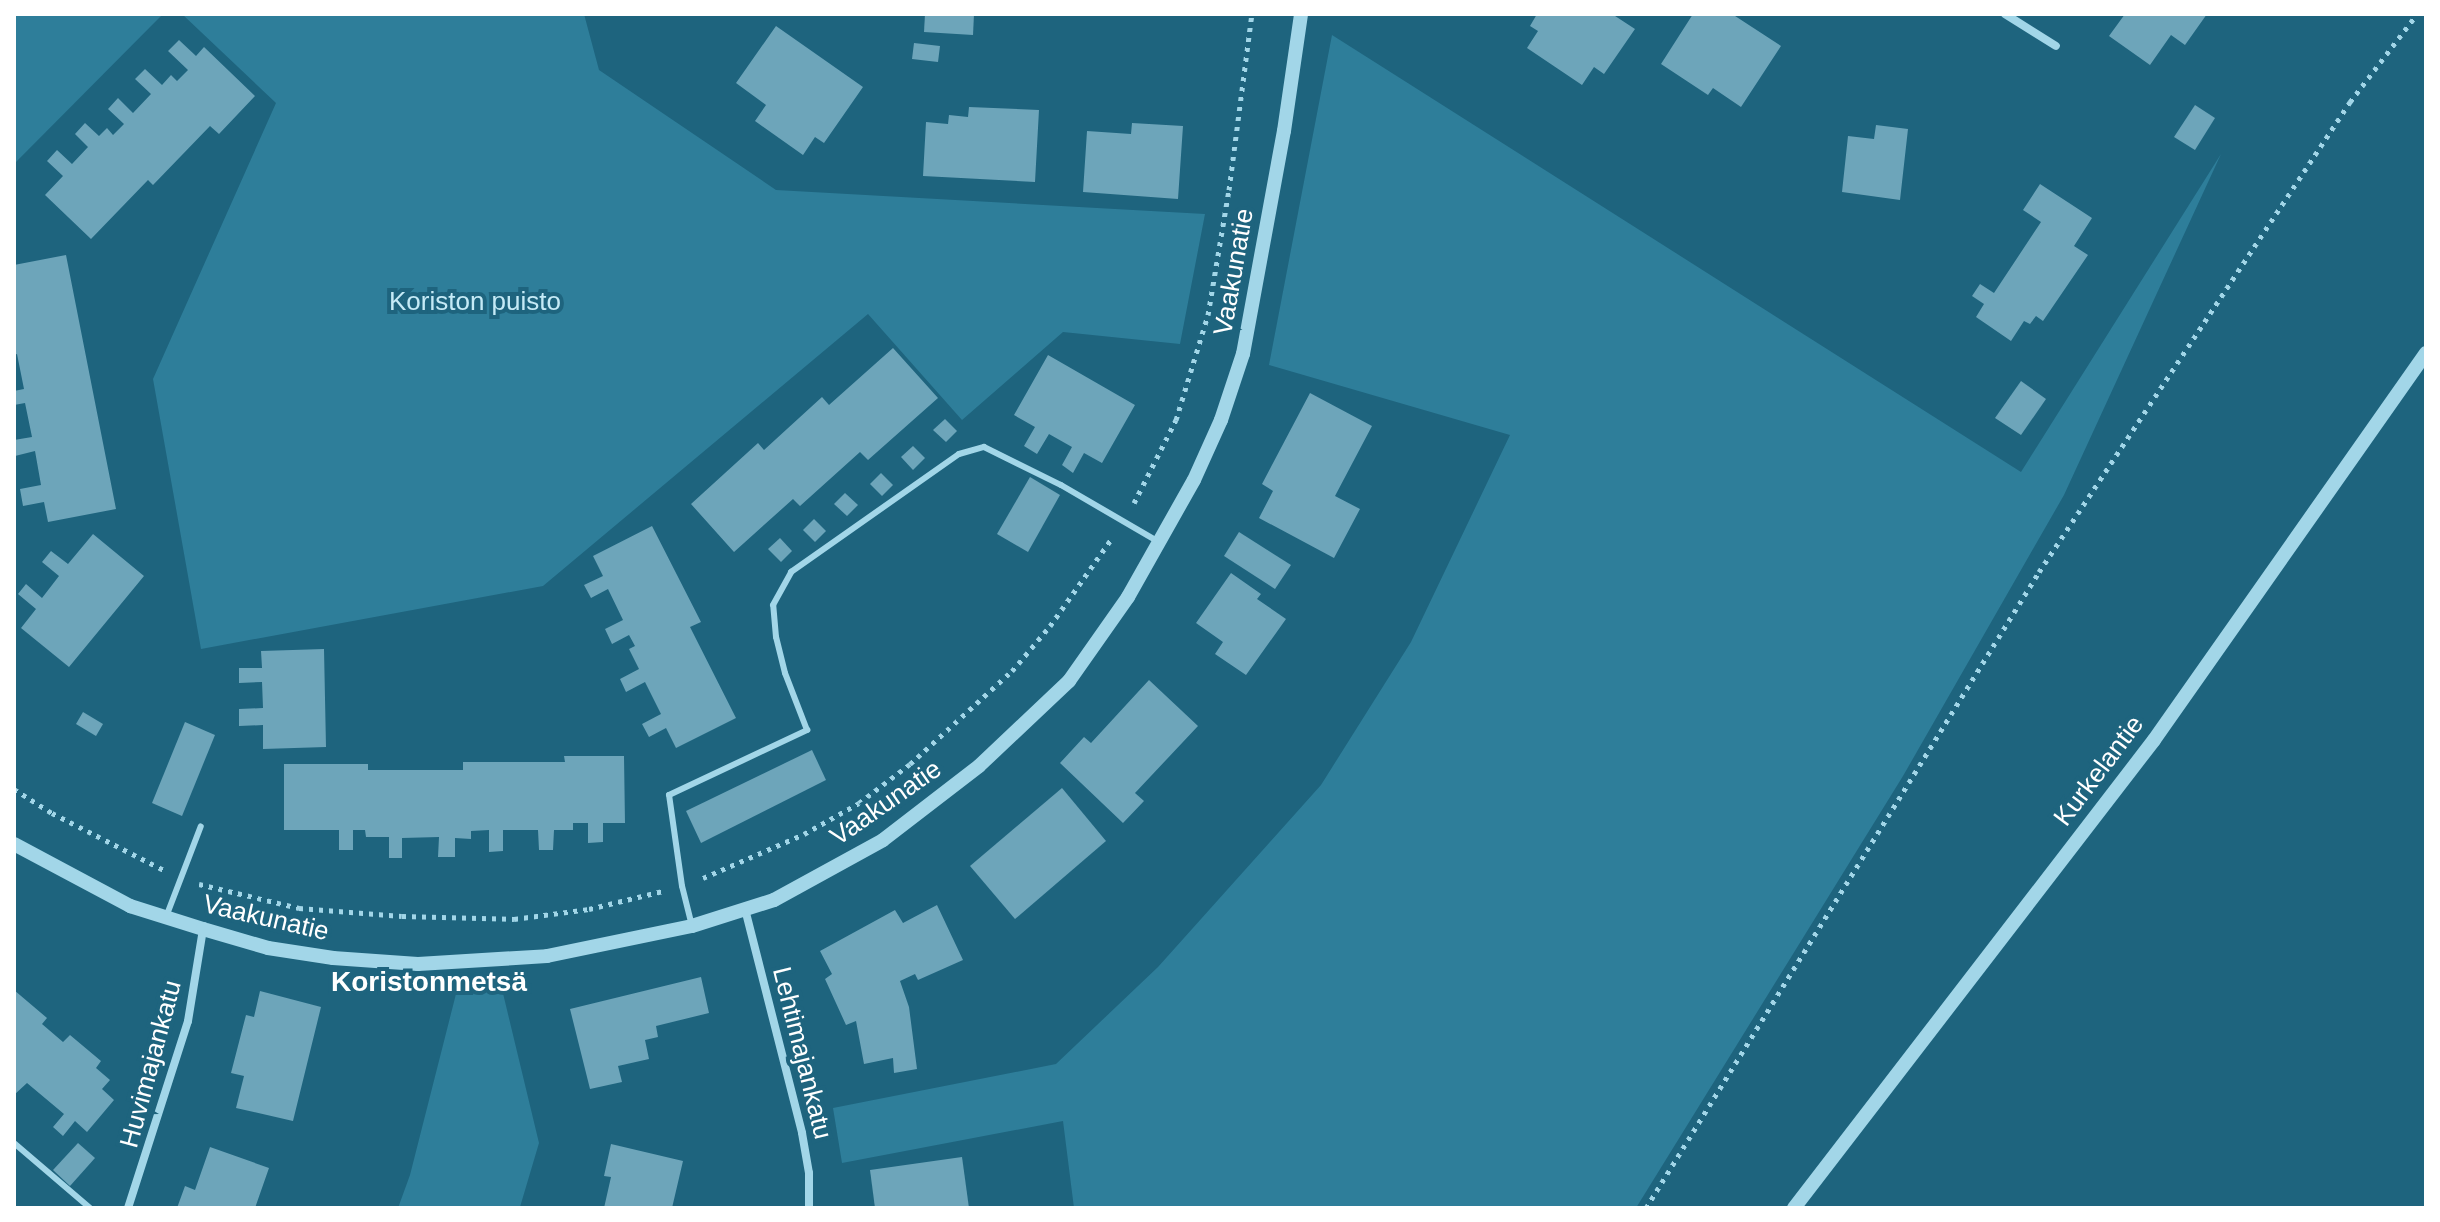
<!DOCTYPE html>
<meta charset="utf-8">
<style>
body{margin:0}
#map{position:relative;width:2440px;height:1222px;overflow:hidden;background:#1e647e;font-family:Helvetica,sans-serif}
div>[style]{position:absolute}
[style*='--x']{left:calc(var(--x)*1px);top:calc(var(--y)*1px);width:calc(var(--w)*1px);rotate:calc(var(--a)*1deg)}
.green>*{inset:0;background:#2e7e9a}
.building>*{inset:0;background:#6da5ba}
.path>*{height:5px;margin-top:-2.5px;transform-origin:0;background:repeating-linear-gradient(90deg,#a2d6e8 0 4px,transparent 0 10px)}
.service>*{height:6px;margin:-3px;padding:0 3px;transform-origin:3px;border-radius:3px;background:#a2d6e8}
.minor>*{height:8px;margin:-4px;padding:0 4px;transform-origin:4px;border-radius:4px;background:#a2d6e8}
.tertiary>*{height:14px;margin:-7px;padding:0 7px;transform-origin:7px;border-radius:7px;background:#a2d6e8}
span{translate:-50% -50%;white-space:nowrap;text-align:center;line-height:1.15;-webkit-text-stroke:8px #1e647e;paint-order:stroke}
.street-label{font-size:26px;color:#fff}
.park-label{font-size:26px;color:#c5eaf6}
.neighbourhood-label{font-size:28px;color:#fff;font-weight:700}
.frame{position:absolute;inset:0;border:16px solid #fff;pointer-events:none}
</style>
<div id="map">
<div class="green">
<div style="clip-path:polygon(14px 14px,163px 14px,14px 164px)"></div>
<div style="clip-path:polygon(182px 14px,584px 14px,599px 70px,776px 190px,1205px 214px,1180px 344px,1063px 332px,962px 420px,868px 314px,543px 586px,201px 649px,153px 379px,276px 103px)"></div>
<div style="clip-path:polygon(1332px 35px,2021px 472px,2221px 154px,2064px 495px,1903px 776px,1636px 1208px,1074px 1208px,1063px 1121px,842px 1163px,833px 1108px,1056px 1064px,1158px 967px,1321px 785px,1411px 642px,1510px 435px,1269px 365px)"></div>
<div style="clip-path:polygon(501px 985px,539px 1143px,520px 1207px,398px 1208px,410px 1175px,457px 990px)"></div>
</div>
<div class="building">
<div style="clip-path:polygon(925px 14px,974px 14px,973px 35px,924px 32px)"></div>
<div style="clip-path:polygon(1537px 14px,1612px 14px,1635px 29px,1604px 74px,1594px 67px,1582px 85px,1527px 48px,1538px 31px,1530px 26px)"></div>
<div style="clip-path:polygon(1693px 14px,1732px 14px,1781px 46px,1741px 107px,1713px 88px,1708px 95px,1661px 64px)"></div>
<div style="clip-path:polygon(2125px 14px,2207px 14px,2185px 45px,2171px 35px,2150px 65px,2109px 36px)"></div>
<div style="clip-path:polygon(776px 26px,863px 87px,824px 143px,815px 137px,803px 155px,755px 121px,766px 105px,736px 83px)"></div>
<div style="clip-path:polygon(179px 40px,196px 56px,204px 47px,255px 96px,219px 134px,210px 126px,153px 185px,148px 180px,91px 239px,45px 195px,63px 176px,47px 161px,57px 150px,72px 164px,88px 147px,75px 134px,85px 123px,99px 136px,107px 128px,113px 135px,124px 124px,108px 109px,118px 98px,133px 113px,151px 94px,135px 79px,145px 69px,162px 85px,171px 75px,177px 81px,188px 70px,168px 51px)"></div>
<div style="clip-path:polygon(914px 43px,940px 46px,938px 62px,912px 59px)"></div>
<div style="clip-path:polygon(2195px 105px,2215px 118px,2195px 150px,2174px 137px)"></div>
<div style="clip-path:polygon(969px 107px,1039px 110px,1035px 182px,923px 176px,926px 122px,948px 124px,949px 115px,968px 117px)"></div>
<div style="clip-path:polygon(1132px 123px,1183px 126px,1178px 199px,1083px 192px,1087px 131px,1131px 134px)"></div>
<div style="clip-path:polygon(1876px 125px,1908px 129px,1900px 200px,1842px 192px,1848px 136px,1874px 139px)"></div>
<div style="clip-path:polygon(2040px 184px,2092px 218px,2074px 246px,2088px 255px,2043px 321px,2036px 316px,2030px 324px,2024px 321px,2011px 341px,1976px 317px,1984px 304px,1972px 296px,1980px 284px,1994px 293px,2041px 222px,2023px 210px)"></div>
<div style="clip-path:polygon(66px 255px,116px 509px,48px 522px,44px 502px,23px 506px,20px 489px,41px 485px,35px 451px,15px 456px,14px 451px,14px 440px,32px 437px,25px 403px,14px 405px,14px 391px,24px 389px,17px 354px,14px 355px,14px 265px)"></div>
<div style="clip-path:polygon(893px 348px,938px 398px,868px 460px,860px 452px,800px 506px,793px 499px,734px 552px,691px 504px,758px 443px,764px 450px,822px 397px,829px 405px)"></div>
<div style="clip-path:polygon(1048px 355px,1135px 405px,1102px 463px,1084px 453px,1073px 473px,1062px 465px,1072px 447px,1049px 434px,1037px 454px,1024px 446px,1035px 427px,1014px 415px)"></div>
<div style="clip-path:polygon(2021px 381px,2046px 399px,2021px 435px,1995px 418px)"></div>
<div style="clip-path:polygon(1310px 393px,1372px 426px,1335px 496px,1360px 509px,1334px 558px,1259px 518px,1273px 491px,1262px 484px)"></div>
<div style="clip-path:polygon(945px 419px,957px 431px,946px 442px,933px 430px)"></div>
<div style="clip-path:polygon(913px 446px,925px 458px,913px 470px,901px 457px)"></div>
<div style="clip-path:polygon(881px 473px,893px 485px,882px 496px,870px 484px)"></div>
<div style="clip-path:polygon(1030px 477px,1060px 495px,1028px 552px,997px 534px)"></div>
<div style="clip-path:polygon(845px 493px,858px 505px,847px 516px,834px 504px)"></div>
<div style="clip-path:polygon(814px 519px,826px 531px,815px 542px,803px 530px)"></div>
<div style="clip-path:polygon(652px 526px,701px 622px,690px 627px,736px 718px,676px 748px,666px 728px,649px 737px,642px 724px,661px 714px,645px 682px,626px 692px,620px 679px,639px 669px,629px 649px,635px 646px,629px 635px,612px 644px,605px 629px,623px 620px,608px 589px,591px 598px,584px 585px,603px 576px,593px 556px)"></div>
<div style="clip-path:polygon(1239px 532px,1291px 565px,1275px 589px,1224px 556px)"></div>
<div style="clip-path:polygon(93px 534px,144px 576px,69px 667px,21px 628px,36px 609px,18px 594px,26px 584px,42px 598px,59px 576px,42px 562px,51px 551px,68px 564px)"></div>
<div style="clip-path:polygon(780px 538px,792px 551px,781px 562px,768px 549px)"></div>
<div style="clip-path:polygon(1231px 573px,1261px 594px,1257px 599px,1286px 619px,1246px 675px,1215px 654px,1223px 642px,1196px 623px)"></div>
<div style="clip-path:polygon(324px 649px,326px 747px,263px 749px,263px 725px,239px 726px,239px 709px,263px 708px,262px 682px,239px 683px,239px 668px,262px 668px,261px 651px)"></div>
<div style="clip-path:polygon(1149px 680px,1198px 726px,1135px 793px,1144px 801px,1123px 823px,1060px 763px,1084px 737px,1091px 743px)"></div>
<div style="clip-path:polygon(83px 712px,103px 724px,96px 736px,76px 724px)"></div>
<div style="clip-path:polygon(185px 722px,215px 735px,182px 816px,152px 803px)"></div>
<div style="clip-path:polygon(812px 750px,826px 780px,701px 843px,686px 811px)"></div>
<div style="clip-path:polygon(564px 756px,624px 756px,625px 823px,603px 823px,603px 842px,588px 843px,588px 823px,573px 823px,573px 830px,554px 830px,553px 850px,539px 850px,538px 830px,503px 830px,503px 851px,489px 852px,489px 830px,471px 831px,471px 839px,455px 838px,455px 857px,438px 857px,439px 837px,402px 838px,402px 858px,389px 858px,389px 837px,366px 837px,365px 830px,353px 830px,353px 850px,339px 850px,339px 830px,284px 830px,284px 764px,368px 764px,368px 770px,463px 770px,463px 762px,565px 762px)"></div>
<div style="clip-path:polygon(1062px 788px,1106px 841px,1015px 919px,970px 866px)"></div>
<div style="clip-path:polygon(937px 905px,963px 960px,918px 980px,915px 974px,900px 981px,909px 1007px,917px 1069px,894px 1073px,893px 1058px,864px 1064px,856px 1021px,846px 1025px,825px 979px,832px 974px,820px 951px,895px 910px,903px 923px)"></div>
<div style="clip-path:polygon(701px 977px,709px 1013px,656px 1026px,658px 1037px,645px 1040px,649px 1059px,618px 1066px,622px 1082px,590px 1089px,570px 1009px)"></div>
<div style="clip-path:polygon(14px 990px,47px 1018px,42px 1024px,63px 1042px,70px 1035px,101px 1061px,96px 1068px,110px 1080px,102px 1089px,114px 1100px,87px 1132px,75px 1121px,63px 1136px,53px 1127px,64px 1114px,27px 1083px,14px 1095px)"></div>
<div style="clip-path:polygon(260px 991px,321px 1007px,293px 1121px,236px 1108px,244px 1076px,231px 1073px,246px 1015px,254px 1017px)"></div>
<div style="clip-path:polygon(78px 1143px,95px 1158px,70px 1186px,53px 1170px)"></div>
<div style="clip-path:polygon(611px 1144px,683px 1161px,672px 1208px,604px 1208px,611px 1177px,604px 1176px)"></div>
<div style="clip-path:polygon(210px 1147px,269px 1168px,255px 1208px,177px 1208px,185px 1186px,195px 1190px)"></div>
<div style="clip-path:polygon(962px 1157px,969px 1208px,875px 1208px,870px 1170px)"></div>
</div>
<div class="path">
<div style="--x:1134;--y:503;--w:93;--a:-63.2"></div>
<div style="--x:1176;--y:420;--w:110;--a:-73.1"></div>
<div style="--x:1208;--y:315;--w:127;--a:-80.5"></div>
<div style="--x:1229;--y:190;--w:177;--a:-82.6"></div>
<div style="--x:14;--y:789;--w:45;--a:32.3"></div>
<div style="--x:52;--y:813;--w:126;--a:27"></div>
<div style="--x:703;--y:878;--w:110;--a:-23.5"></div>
<div style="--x:804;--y:834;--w:63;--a:-29.4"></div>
<div style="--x:859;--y:803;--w:64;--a:-37.4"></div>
<div style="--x:910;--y:764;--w:138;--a:-42.4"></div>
<div style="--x:1012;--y:671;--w:59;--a:-49.8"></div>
<div style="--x:1050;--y:626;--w:108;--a:-54.8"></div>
<div style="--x:199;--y:884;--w:103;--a:13.5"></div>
<div style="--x:299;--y:908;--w:103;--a:4.4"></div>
<div style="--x:402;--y:916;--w:112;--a:1.5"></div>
<div style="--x:514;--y:919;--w:76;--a:-7.6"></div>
<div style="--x:589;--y:909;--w:76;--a:-13.7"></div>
<div style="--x:1646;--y:1208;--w:748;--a:-58.29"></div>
<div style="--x:2039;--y:572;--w:564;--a:-56.51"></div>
<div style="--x:2350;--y:102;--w:111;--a:-52.7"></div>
</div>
<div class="service">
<div style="--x:166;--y:917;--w:97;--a:-69"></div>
<div style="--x:692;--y:926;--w:41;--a:-104"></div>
<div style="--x:682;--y:886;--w:92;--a:-98.1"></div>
<div style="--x:669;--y:795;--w:153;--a:-25.2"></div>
<div style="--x:807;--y:730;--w:61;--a:-111.1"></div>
<div style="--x:785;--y:673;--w:37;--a:-104"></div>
<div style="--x:776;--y:637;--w:32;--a:-95"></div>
<div style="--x:773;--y:605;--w:38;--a:-61"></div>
<div style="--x:791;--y:572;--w:205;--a:-35.1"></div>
<div style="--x:959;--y:454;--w:26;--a:-16"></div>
<div style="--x:984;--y:447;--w:86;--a:26.3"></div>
<div style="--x:1061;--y:485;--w:113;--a:30.2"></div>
<div style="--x:14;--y:1143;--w:100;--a:40.5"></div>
</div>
<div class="minor">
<div style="--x:2005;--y:14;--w:60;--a:32.1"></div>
<div style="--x:745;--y:909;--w:231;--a:75.7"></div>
<div style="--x:802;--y:1133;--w:41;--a:80.1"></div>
<div style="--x:809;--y:1173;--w:35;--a:90"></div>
<div style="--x:128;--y:1208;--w:196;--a:-72.2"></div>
<div style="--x:188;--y:1021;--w:93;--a:-80.7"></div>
</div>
<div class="tertiary">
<div style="--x:14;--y:844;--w:132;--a:28.1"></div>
<div style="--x:130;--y:906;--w:77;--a:17.5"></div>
<div style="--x:203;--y:929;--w:68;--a:16.3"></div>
<div style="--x:268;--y:948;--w:66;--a:8.7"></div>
<div style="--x:333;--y:958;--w:85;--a:4"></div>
<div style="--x:418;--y:964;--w:129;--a:-3.5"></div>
<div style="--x:547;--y:956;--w:148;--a:-11.7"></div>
<div style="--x:692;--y:926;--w:86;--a:-17.6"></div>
<div style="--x:774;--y:900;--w:124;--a:-28.8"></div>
<div style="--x:883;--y:840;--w:121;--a:-37.6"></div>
<div style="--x:979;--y:766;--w:124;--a:-43.4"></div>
<div style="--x:1069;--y:681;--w:103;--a:-54.9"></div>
<div style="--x:1128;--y:597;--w:134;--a:-60.6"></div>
<div style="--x:1194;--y:480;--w:66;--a:-65.8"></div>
<div style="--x:1221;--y:420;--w:70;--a:-71.6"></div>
<div style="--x:1243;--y:354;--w:227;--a:-79.6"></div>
<div style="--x:1284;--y:131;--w:118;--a:-81.7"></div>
<div style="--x:1794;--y:1208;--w:590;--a:-52.43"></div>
<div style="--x:2154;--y:740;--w:473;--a:-54.9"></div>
</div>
<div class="street-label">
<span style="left:1234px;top:272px;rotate:-80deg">Vaakunatie</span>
<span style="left:2099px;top:771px;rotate:-53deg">Kurkelantie</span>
<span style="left:886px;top:803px;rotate:-35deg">Vaakunatie</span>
<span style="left:266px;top:918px;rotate:13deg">Vaakunatie</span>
<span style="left:802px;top:1053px;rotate:76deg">Lehtimajankatu</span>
<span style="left:151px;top:1064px;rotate:-75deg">Huvimajankatu</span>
</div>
<div class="park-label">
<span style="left:475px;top:302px">Koriston puisto</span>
</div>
<div class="neighbourhood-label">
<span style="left:429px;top:982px">Koristonmetsä</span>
</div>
<div class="frame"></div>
</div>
